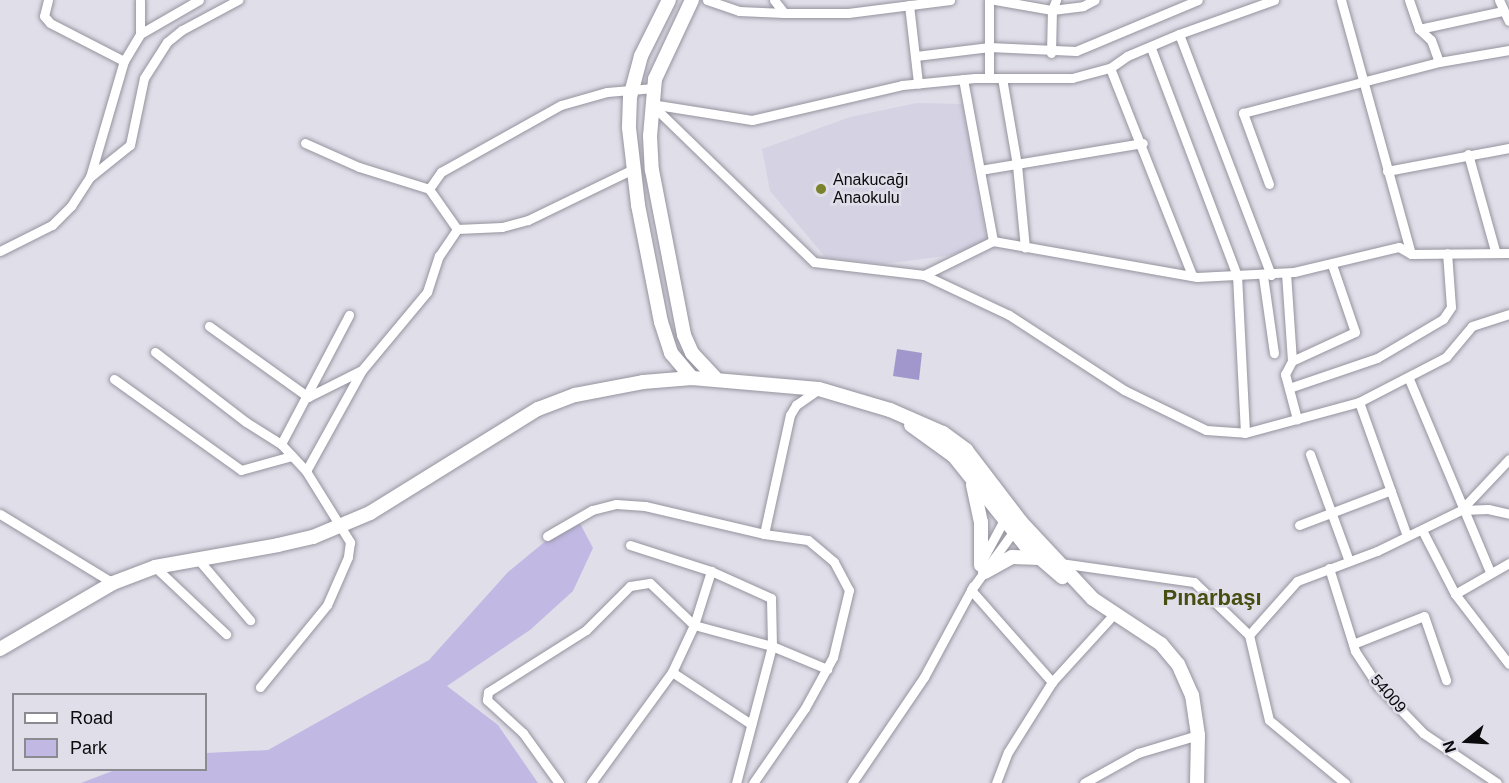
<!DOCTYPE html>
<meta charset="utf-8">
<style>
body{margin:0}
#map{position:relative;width:1509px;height:783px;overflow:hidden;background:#e0dee9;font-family:Arial,sans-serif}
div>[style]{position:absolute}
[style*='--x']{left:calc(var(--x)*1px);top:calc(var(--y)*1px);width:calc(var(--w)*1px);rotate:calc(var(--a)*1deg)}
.built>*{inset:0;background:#d5d2e4}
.green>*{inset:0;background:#c1b9e4}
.water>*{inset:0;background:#a297cc}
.roads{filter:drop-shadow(0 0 2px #95939e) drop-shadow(0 0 2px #95939e)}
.street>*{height:9px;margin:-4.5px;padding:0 4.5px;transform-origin:4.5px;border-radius:4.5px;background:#fff}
.secondary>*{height:14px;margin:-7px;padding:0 7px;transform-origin:7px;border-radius:7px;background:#fff}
.dots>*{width:16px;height:16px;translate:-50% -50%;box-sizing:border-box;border:3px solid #e0dee9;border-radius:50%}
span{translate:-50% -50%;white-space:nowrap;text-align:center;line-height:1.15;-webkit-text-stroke:5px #e0dee9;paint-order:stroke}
.poi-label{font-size:16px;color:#0b0b0e}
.left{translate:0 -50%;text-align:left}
.street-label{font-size:16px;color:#0b0b0e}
.district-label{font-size:22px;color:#484e12;font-weight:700}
.legend{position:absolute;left:12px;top:693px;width:195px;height:78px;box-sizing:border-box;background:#e0dee9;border:2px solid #8b8a91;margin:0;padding:8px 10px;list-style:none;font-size:18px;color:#0b0b0e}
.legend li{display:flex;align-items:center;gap:12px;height:30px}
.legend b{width:30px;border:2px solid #8b8a91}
.north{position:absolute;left:1437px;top:711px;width:60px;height:60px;-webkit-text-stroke:4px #e0dee9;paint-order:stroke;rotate:252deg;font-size:16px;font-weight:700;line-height:24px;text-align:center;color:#0b0b0e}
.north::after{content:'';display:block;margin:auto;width:21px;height:27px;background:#0b0b0e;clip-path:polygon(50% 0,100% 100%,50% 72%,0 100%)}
</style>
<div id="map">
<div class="built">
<div style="clip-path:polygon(917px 103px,962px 104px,987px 245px,946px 256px,882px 264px,825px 257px,770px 191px,762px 149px,850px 117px)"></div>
</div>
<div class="green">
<div style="clip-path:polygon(576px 516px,593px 548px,573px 591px,530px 630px,447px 686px,498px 725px,538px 783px,81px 783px,115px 770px,206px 770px,206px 753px,268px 750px,429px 660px,508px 572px)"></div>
</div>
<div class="water">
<div style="clip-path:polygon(897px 349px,922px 353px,919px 380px,893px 376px)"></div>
</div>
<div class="roads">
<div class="street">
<div style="--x:48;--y:0;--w:16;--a:104"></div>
<div style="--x:44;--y:16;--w:9;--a:49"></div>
<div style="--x:50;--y:23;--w:83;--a:27.2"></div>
<div style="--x:707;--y:0;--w:34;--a:19"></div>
<div style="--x:739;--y:11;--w:45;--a:2.5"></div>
<div style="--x:774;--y:0;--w:16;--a:52"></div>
<div style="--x:784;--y:13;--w:64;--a:0"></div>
<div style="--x:848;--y:13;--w:103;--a:-7.3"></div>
<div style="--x:995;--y:0;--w:58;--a:10"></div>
<div style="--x:1052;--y:10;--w:31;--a:-7"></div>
<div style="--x:1083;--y:6;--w:13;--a:-27"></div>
<div style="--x:1341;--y:0;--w:263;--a:74.6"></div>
<div style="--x:1409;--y:0;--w:31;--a:71"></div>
<div style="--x:1419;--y:29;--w:16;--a:43"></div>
<div style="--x:1431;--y:40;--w:23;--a:70"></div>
<div style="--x:1499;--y:0;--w:23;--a:65"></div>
<div style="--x:909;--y:5;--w:79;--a:83.4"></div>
<div style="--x:1419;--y:29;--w:86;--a:-12.1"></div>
<div style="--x:140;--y:34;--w:34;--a:-90"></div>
<div style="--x:1179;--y:34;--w:258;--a:69.1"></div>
<div style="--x:1151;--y:48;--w:243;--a:69.3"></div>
<div style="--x:1237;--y:275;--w:158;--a:87.1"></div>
<div style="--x:1051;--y:53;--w:43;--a:-88.7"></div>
<div style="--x:1052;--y:10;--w:11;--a:-68"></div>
<div style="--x:916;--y:56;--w:74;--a:-7"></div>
<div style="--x:989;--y:47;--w:87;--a:2.6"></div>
<div style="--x:1076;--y:51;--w:132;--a:-22.7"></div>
<div style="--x:1110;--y:68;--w:223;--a:68.4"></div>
<div style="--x:989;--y:78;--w:78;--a:-90"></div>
<div style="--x:1002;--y:78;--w:88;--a:80.2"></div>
<div style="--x:1017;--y:165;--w:83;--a:84.5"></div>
<div style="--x:963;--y:79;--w:165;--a:79.5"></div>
<div style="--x:651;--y:104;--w:227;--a:44.1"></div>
<div style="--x:814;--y:262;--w:111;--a:6.7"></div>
<div style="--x:924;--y:275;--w:94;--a:25.2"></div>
<div style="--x:1009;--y:315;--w:137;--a:33.1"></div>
<div style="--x:1124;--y:390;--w:91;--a:26"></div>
<div style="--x:1206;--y:430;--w:39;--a:4"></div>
<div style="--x:1245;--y:433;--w:118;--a:-15.2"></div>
<div style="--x:1359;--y:402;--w:98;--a:-27.3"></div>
<div style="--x:1446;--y:357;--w:40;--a:-50"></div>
<div style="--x:1472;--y:326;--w:39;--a:-18"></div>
<div style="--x:651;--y:104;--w:102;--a:9"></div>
<div style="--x:752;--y:120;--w:154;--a:-13.1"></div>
<div style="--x:902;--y:85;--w:73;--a:-5.5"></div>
<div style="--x:975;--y:78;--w:97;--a:0"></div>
<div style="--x:1072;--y:78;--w:39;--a:-15"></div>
<div style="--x:1110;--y:68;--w:21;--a:-35"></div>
<div style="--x:1127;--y:56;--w:56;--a:-22.9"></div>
<div style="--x:1179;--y:34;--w:101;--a:-19.7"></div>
<div style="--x:305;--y:143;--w:59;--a:24"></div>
<div style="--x:359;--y:167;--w:73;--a:17.4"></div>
<div style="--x:429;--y:189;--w:49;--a:55"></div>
<div style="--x:1468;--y:154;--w:101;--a:74.4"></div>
<div style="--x:980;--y:170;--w:165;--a:-9.4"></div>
<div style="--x:1387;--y:171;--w:124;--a:-10.7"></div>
<div style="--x:90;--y:177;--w:121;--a:-73.7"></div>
<div style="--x:124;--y:61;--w:31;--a:-59"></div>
<div style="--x:140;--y:34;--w:68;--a:-30"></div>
<div style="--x:1269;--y:184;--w:76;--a:-110.1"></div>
<div style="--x:1243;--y:113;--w:203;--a:-14.6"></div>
<div style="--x:1439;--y:62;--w:71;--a:-9.7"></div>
<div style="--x:429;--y:189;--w:21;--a:-55"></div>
<div style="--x:441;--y:172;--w:137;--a:-29.2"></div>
<div style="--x:561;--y:105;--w:48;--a:-15.8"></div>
<div style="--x:607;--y:92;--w:47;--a:-4.9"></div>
<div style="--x:0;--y:251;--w:58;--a:-26.6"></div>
<div style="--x:52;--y:225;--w:27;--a:-45"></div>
<div style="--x:71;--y:206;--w:35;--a:-57"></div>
<div style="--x:90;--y:177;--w:51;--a:-38.7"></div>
<div style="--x:130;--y:145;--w:68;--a:-78.2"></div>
<div style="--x:144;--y:78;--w:43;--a:-57.4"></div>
<div style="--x:167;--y:42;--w:19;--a:-39"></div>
<div style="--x:182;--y:30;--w:64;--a:-28.2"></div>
<div style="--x:1286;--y:273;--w:88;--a:86.1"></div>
<div style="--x:1292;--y:361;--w:15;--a:118"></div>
<div style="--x:1285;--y:374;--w:47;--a:75.1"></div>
<div style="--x:924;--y:275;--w:77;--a:-26.2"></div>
<div style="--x:993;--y:241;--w:207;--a:10"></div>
<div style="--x:1197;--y:277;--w:97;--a:-3"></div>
<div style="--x:1294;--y:272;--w:108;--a:-13.4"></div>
<div style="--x:1399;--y:247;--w:14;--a:30"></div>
<div style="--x:1411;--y:254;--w:98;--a:-0.6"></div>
<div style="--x:1263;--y:276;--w:78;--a:81.9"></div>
<div style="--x:209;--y:326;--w:122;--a:35.6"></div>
<div style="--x:308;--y:397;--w:60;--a:-26.6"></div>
<div style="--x:155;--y:352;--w:115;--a:37.6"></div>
<div style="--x:246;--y:422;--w:41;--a:32.2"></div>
<div style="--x:281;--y:444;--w:37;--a:47"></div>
<div style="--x:306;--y:471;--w:84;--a:58.2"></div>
<div style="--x:350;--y:542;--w:15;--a:98"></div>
<div style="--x:348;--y:557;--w:52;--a:113.6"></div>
<div style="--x:327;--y:605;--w:106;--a:129.3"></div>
<div style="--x:1292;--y:361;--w:69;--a:-24.7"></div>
<div style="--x:1355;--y:332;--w:71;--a:-108.9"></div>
<div style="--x:114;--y:379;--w:156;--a:35.6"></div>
<div style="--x:241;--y:470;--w:53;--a:-15.4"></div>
<div style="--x:1409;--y:379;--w:209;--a:67.2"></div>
<div style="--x:1289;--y:388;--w:93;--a:-18.8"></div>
<div style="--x:1377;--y:358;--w:77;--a:-30.6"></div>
<div style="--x:1443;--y:319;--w:14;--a:-56"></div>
<div style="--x:1451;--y:307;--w:54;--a:-94.2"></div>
<div style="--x:1359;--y:402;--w:142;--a:70.3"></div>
<div style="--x:281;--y:444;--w:146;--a:-62.2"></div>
<div style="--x:1310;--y:454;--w:114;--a:70"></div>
<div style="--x:306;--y:471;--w:115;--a:-61"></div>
<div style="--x:362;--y:370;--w:102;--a:-50.2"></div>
<div style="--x:427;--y:292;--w:38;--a:-72"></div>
<div style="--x:439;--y:256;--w:32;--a:-56"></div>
<div style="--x:457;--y:229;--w:45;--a:-2.5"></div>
<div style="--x:502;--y:227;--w:27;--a:-15"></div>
<div style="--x:528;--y:220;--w:117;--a:-25.9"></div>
<div style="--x:1461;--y:510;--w:27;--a:-2"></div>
<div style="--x:1488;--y:509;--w:22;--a:13"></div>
<div style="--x:0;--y:514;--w:132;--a:31.4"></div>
<div style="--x:1299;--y:525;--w:98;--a:-20.8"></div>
<div style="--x:1422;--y:530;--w:72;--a:62.7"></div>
<div style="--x:1455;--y:594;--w:88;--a:52.4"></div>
<div style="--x:764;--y:534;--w:122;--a:-77.7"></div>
<div style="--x:790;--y:415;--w:12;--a:-59"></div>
<div style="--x:796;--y:405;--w:28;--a:-35"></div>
<div style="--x:547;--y:536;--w:52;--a:-30"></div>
<div style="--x:592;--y:510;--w:25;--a:-14"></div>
<div style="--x:616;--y:504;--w:29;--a:4"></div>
<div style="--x:645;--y:506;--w:122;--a:13.2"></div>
<div style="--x:764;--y:534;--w:44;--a:7.8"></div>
<div style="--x:808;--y:540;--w:34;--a:40"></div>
<div style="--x:834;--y:562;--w:32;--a:62"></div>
<div style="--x:849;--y:590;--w:69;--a:103.4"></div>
<div style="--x:833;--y:657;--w:58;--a:118.8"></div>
<div style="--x:805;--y:708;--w:91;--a:124.7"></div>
<div style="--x:630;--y:545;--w:85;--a:17.8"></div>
<div style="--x:711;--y:571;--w:66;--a:24.2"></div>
<div style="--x:771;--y:598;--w:48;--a:88.8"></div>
<div style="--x:772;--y:646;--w:142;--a:104.7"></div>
<div style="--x:197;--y:558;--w:82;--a:49.5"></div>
<div style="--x:983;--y:559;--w:49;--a:-61.9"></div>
<div style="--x:1060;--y:563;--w:135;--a:8.1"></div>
<div style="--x:1194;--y:582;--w:76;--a:43.9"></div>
<div style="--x:1249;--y:635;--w:87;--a:76.8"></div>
<div style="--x:1269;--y:720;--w:99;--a:39.7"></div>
<div style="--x:155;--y:567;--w:98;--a:43.3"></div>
<div style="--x:1329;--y:568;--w:87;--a:72.6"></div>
<div style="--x:1355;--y:651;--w:42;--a:56.7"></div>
<div style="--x:1378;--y:686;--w:65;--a:46.2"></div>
<div style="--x:1423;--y:733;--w:89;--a:34"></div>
<div style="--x:973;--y:586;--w:4;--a:117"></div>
<div style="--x:971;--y:590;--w:123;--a:48.6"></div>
<div style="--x:1455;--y:594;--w:62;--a:-29.9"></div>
<div style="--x:1249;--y:635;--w:72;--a:-48.4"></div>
<div style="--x:1297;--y:581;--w:85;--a:-20.6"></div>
<div style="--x:1377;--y:551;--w:93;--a:-26"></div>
<div style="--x:1461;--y:510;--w:70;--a:-46.7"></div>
<div style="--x:1353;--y:644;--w:76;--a:-21.5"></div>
<div style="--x:1424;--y:616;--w:68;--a:71"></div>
<div style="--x:672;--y:672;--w:95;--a:33.4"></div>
<div style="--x:559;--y:783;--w:62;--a:-125.8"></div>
<div style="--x:523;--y:733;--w:49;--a:-137.5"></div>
<div style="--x:487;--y:700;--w:8;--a:-83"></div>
<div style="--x:488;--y:692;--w:116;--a:-32.3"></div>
<div style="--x:586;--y:630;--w:62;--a:-45"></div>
<div style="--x:630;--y:586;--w:20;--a:-9"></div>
<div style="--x:650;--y:583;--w:61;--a:43.7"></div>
<div style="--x:694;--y:625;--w:81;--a:15.1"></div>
<div style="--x:772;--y:646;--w:60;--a:22.7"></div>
<div style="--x:591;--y:783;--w:137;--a:-53.9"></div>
<div style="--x:672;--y:672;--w:52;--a:-64.9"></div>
<div style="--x:694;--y:625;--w:57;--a:-72.5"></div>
<div style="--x:852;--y:783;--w:128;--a:-55.8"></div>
<div style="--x:924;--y:677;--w:99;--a:-61.6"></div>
<div style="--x:971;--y:590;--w:77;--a:-54"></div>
<div style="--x:996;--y:783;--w:33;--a:-69"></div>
<div style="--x:1008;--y:752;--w:83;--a:-57.8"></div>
<div style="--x:1052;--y:682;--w:93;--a:-47.6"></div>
<div style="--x:1084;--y:783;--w:62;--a:-29.1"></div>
<div style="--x:1138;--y:753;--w:63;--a:-16.7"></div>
</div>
<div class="secondary">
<div style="--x:669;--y:0;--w:63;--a:116.6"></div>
<div style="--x:641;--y:56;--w:42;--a:105"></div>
<div style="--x:630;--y:97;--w:31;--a:92"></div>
<div style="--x:629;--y:128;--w:78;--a:83.3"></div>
<div style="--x:638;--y:205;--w:119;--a:78.9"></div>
<div style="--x:661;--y:322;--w:33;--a:72"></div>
<div style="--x:671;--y:353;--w:33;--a:50"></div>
<div style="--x:692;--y:0;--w:87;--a:115.1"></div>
<div style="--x:655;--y:79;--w:57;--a:95"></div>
<div style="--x:650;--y:136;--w:34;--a:87"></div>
<div style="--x:652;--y:170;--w:168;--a:79"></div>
<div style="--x:684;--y:335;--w:20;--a:66"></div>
<div style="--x:692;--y:353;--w:35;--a:47"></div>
<div style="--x:911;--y:425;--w:53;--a:35.8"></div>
<div style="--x:954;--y:456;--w:115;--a:51.3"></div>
<div style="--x:1026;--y:546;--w:48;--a:40.7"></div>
<div style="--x:973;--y:485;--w:38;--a:78"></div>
<div style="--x:981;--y:522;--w:43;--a:90"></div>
<div style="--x:985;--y:572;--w:31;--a:-29"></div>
<div style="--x:1012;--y:557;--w:28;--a:2"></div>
<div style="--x:0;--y:649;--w:131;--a:-30.3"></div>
<div style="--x:113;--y:583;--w:45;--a:-20.9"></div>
<div style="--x:155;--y:567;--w:125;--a:-10.1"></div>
<div style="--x:278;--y:545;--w:36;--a:-13"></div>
<div style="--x:313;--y:537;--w:62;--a:-22.8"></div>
<div style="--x:370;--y:513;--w:198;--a:-31.8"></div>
<div style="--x:538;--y:409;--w:40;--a:-21"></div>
<div style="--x:575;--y:395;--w:69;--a:-10.8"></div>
<div style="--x:643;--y:382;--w:49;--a:-4.7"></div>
<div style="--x:692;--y:378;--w:127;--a:5"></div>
<div style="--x:819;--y:389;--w:74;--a:16.5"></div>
<div style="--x:890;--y:410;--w:58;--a:23.5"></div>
<div style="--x:943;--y:433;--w:29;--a:36"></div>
<div style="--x:966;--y:450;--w:91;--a:52.6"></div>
<div style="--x:1021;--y:522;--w:105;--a:46.9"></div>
<div style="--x:1093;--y:599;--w:82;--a:33.5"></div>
<div style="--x:1161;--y:644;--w:26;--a:50"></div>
<div style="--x:1178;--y:664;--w:34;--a:66"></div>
<div style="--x:1192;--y:695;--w:40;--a:81.5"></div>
<div style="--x:1198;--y:735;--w:48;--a:91.2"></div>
</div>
</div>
<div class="dots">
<div style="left:821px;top:189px;background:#7a822d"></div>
</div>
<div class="poi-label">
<span class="left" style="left:833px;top:189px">Anakucağı<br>Anaokulu</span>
</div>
<div class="street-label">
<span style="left:1388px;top:694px;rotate:49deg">54009</span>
</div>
<div class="district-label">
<span style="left:1212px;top:598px">Pınarbaşı</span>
</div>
<ul class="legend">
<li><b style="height:8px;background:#fff"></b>Road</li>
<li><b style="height:16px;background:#c1b9e4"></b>Park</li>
</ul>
<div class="north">N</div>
</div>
